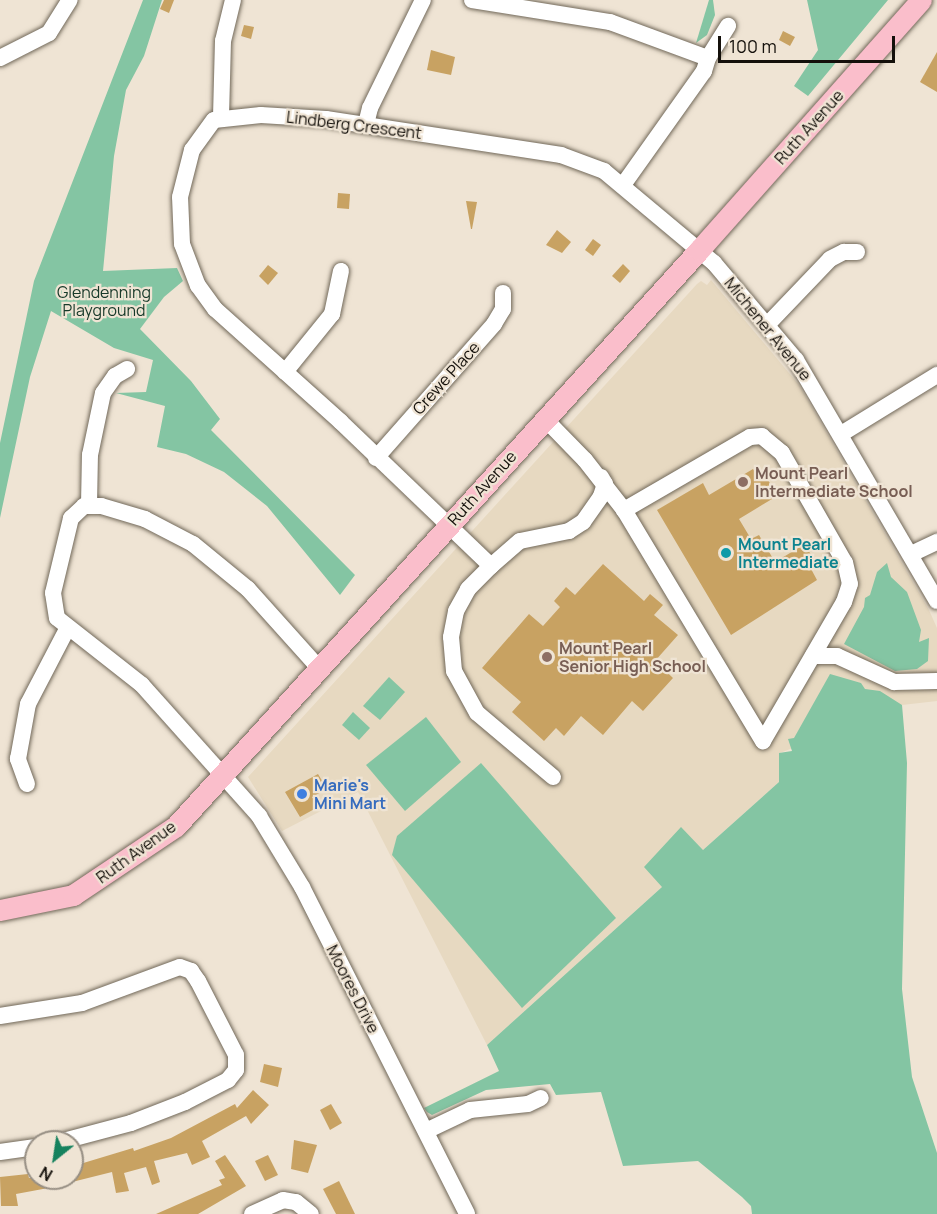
<!DOCTYPE html>
<style>
body{margin:0}
#map{position:relative;width:937px;height:1214px;overflow:hidden;background:#efe4d4;font-family:Manrope,sans-serif}
div>[style]{position:absolute}
[style*='--x']{left:calc(var(--x)*1px);top:calc(var(--y)*1px);width:calc(var(--w)*1px);rotate:calc(var(--a)*1deg)}
.built>*{inset:0;background:#e7d9c1}
.green>*{inset:0;background:#84c5a3}
.building>*{inset:0;background:#c8a262}
.roads{filter:drop-shadow(0 0 2px #716859) drop-shadow(0 0 2px #716859)}
.minor>*{height:16px;margin:-8px;padding:0 8px;transform-origin:8px;border-radius:8px;background:#fff}
.major>*{height:21px;margin:-10.5px;padding:0 10.5px;transform-origin:10.5px;border-radius:10.5px;background:#fabecb}
.dots>*{width:16px;height:16px;translate:-50% -50%;box-sizing:border-box;border:3px solid #efe4d4;border-radius:50%}
span{translate:-50% -50%;white-space:nowrap;text-align:center;line-height:1.15;-webkit-text-stroke:4.5px #efe4d4;paint-order:stroke}
.street-label{font-size:16px;color:#14100b}
.park-label{font-size:16px;color:#173929}
.education-label{font-size:16px;color:#785e54;font-weight:700}
.left{translate:0 -50%;text-align:left}
.culture-label{font-size:16px;color:#0d838f;font-weight:700}
.shop-label{font-size:16px;color:#366cbe;font-weight:700}
.north{position:absolute;left:24px;top:1130px;width:60px;height:60px;box-sizing:border-box;background:#efe4d4;border:2px solid #978f84;border-radius:50%;rotate:210deg;font-size:16px;font-weight:700;line-height:24px;text-align:center;color:#14100b}
.north::after{content:'';display:block;margin:auto;width:21px;height:27px;background:#16825e;clip-path:polygon(50% 0,100% 100%,50% 72%,0 100%)}
.scale{position:absolute;left:718px;top:36px;width:177px;height:27px;box-sizing:border-box;border:3px solid #14100b;border-top:0;padding-left:8px;font-size:18px;line-height:21px;white-space:nowrap;color:#14100b;-webkit-text-stroke:4px #efe4d4;paint-order:stroke}
</style>
<div id="map">
<div class="built">
<div style="clip-path:polygon(711px 280px,799px 385px,929px 610px,937px 628px,937px 701px,902px 705px,780px 753px,779px 782px,703px 850px,681px 828px,663px 886px,487px 1045px,358px 792px,282px 831px,248px 777px,697px 284px,701px 281px,707px 285px)"></div>
</div>
<div class="green">
<div style="clip-path:polygon(143px 0,162px 0,144px 56px,126px 90px,114px 156px,103px 271px,177px 268px,183px 281px,164px 297px,140px 329px,191px 381px,220px 419px,211px 430px,355px 575px,340px 595px,267px 506px,224px 472px,186px 454px,157px 447px,165px 406px,116px 393px,146px 392px,153px 360px,114px 348px,51px 311px,30px 377px,0 518px,0 443px,34px 281px)"></div>
<div style="clip-path:polygon(709px 0,713px 0,715px 15px,707px 35px,696px 43px)"></div>
<div style="clip-path:polygon(807px 0,888px 0,808px 96px,794px 86px,818px 50px)"></div>
<div style="clip-path:polygon(887px 563px,891px 577px,907px 592px,921px 630px,919px 642px,929px 638px,928px 661px,917px 669px,895px 671px,844px 644px,864px 607px,865px 598px,870px 595px,877px 572px)"></div>
<div style="clip-path:polygon(830px 674px,861px 683px,865px 689px,880px 691px,902px 705px,907px 763px,902px 989px,912px 1077px,937px 1153px,937px 1214px,752px 1214px,751px 1206px,742px 1197px,698px 1161px,623px 1166px,601px 1092px,556px 1095px,550px 1084px,486px 1090px,432px 1115px,427px 1112px,424px 1108px,499px 1071px,487px 1045px,662px 887px,644px 867px,681px 827px,703px 850px,779px 782px,779px 753px,792px 751px,788px 739px,794px 738px)"></div>
<div style="clip-path:polygon(389px 677px,405px 692px,380px 720px,363px 706px)"></div>
<div style="clip-path:polygon(353px 712px,370px 728px,359px 740px,342px 725px)"></div>
<div style="clip-path:polygon(426px 717px,461px 762px,405px 811px,366px 765px)"></div>
<div style="clip-path:polygon(481px 763px,616px 918px,522px 1008px,392px 855px,397px 836px)"></div>
</div>
<div class="building">
<div style="clip-path:polygon(164px 0,174px 0,169px 13px,160px 9px)"></div>
<div style="clip-path:polygon(244px 25px,254px 27px,251px 39px,241px 36px)"></div>
<div style="clip-path:polygon(783px 31px,795px 37px,790px 46px,779px 40px)"></div>
<div style="clip-path:polygon(431px 50px,455px 57px,451px 75px,427px 70px)"></div>
<div style="clip-path:polygon(937px 52px,937px 92px,920px 82px)"></div>
<div style="clip-path:polygon(338px 193px,350px 194px,349px 209px,337px 208px)"></div>
<div style="clip-path:polygon(466px 201px,477px 202px,472px 229px,471px 229px)"></div>
<div style="clip-path:polygon(557px 230px,571px 242px,562px 253px,546px 245px)"></div>
<div style="clip-path:polygon(593px 239px,601px 245px,593px 256px,585px 250px)"></div>
<div style="clip-path:polygon(623px 264px,630px 271px,620px 283px,612px 276px)"></div>
<div style="clip-path:polygon(268px 265px,278px 273px,268px 285px,259px 276px)"></div>
<div style="clip-path:polygon(753px 469px,761px 481px,767px 478px,777px 496px,739px 519px,751px 539px,759px 535px,775px 562px,805px 544px,816px 564px,810px 567px,817px 580px,731px 635px,657px 510px,703px 483px,709px 495px)"></div>
<div style="clip-path:polygon(603px 564px,644px 601px,650px 594px,663px 605px,654px 615px,678px 635px,655px 661px,673px 678px,643px 711px,632px 701px,603px 735px,581px 716px,564px 736px,556px 728px,544px 741px,512px 712px,521px 702px,482px 668px,529px 614px,543px 626px,560px 607px,554px 601px,566px 587px,575px 595px)"></div>
<div style="clip-path:polygon(318px 774px,327px 789px,312px 797px,318px 807px,300px 817px,285px 792px)"></div>
<div style="clip-path:polygon(264px 1064px,282px 1068px,278px 1087px,260px 1082px)"></div>
<div style="clip-path:polygon(253px 1090px,269px 1105px,251px 1124px,246px 1116px,202px 1141px,210px 1157px,192px 1165px,187px 1153px,154px 1161px,160px 1182px,152px 1185px,146px 1167px,124px 1173px,129px 1191px,116px 1193px,112px 1172px,72px 1182px,72px 1149px,77px 1148px,80px 1164px,133px 1148px,134px 1151px,171px 1138px,235px 1104px,237px 1108px)"></div>
<div style="clip-path:polygon(331px 1104px,342px 1123px,330px 1130px,320px 1110px)"></div>
<div style="clip-path:polygon(294px 1140px,317px 1145px,308px 1173px,291px 1169px)"></div>
<div style="clip-path:polygon(225px 1155px,246px 1186px,198px 1214px,156px 1214px,222px 1185px,219px 1180px,225px 1178px,215px 1161px)"></div>
<div style="clip-path:polygon(268px 1155px,278px 1175px,265px 1181px,255px 1161px)"></div>
<div style="clip-path:polygon(28px 1174px,29px 1178px,57px 1178px,59px 1186px,16px 1194px,18px 1206px,1px 1206px,0 1177px)"></div>
<div style="clip-path:polygon(339px 1181px,355px 1214px,336px 1214px,323px 1189px)"></div>
</div>
<div class="roads">
<div class="minor">
<div style="--x:472;--y:0;--w:140;--a:9.1"></div>
<div style="--x:610;--y:22;--w:104;--a:20.2"></div>
<div style="--x:708;--y:58;--w:14;--a:107"></div>
<div style="--x:704;--y:71;--w:140;--a:125.4"></div>
<div style="--x:0;--y:58;--w:55;--a:-27"></div>
<div style="--x:49;--y:33;--w:39;--a:-58"></div>
<div style="--x:708;--y:58;--w:38;--a:-58"></div>
<div style="--x:221;--y:117;--w:76;--a:-88.5"></div>
<div style="--x:223;--y:41;--w:42;--a:-76.3"></div>
<div style="--x:366;--y:124;--w:16;--a:-76"></div>
<div style="--x:370;--y:108;--w:120;--a:-63.9"></div>
<div style="--x:767;--y:325;--w:91;--a:-46.3"></div>
<div style="--x:830;--y:259;--w:16;--a:-27"></div>
<div style="--x:844;--y:252;--w:13;--a:0"></div>
<div style="--x:285;--y:372;--w:75;--a:-51"></div>
<div style="--x:332;--y:314;--w:44;--a:-78.2"></div>
<div style="--x:545;--y:419;--w:57;--a:45.7"></div>
<div style="--x:585;--y:460;--w:63;--a:52"></div>
<div style="--x:624;--y:510;--w:270;--a:59"></div>
<div style="--x:763;--y:741;--w:161;--a:-59.8"></div>
<div style="--x:844;--y:602;--w:19;--a:-72"></div>
<div style="--x:850;--y:584;--w:22;--a:-103"></div>
<div style="--x:845;--y:563;--w:127;--a:-119.8"></div>
<div style="--x:782;--y:453;--w:26;--a:-140"></div>
<div style="--x:762;--y:436;--w:12;--a:175"></div>
<div style="--x:750;--y:437;--w:146;--a:149.9"></div>
<div style="--x:841;--y:434;--w:113;--a:-31.6"></div>
<div style="--x:376;--y:458;--w:179;--a:-48.6"></div>
<div style="--x:494;--y:324;--w:17;--a:-59"></div>
<div style="--x:503;--y:309;--w:16;--a:-90"></div>
<div style="--x:89;--y:505;--w:50;--a:-88.9"></div>
<div style="--x:90;--y:455;--w:63;--a:-78.2"></div>
<div style="--x:103;--y:393;--w:21;--a:-55"></div>
<div style="--x:115;--y:376;--w:14;--a:-30"></div>
<div style="--x:911;--y:554;--w:29;--a:-25"></div>
<div style="--x:491;--y:566;--w:38;--a:-41"></div>
<div style="--x:520;--y:541;--w:50;--a:-11.5"></div>
<div style="--x:569;--y:531;--w:17;--a:-33"></div>
<div style="--x:583;--y:522;--w:32;--a:-55"></div>
<div style="--x:601;--y:496;--w:13;--a:-72"></div>
<div style="--x:605;--y:484;--w:8;--a:-120"></div>
<div style="--x:813;--y:656;--w:24;--a:0"></div>
<div style="--x:837;--y:656;--w:63;--a:24.5"></div>
<div style="--x:894;--y:682;--w:43;--a:-1.3"></div>
<div style="--x:318;--y:667;--w:105;--a:-131.9"></div>
<div style="--x:248;--y:589;--w:71;--a:-140.7"></div>
<div style="--x:193;--y:544;--w:54;--a:-152.5"></div>
<div style="--x:145;--y:519;--w:46;--a:-163.5"></div>
<div style="--x:101;--y:506;--w:17;--a:180"></div>
<div style="--x:84;--y:506;--w:18;--a:137"></div>
<div style="--x:71;--y:518;--w:77;--a:103.5"></div>
<div style="--x:53;--y:593;--w:25;--a:81"></div>
<div style="--x:57;--y:618;--w:108;--a:38.2"></div>
<div style="--x:142;--y:685;--w:176;--a:48.2"></div>
<div style="--x:259;--y:816;--w:83;--a:58.8"></div>
<div style="--x:302;--y:887;--w:366;--a:63.2"></div>
<div style="--x:553;--y:777;--w:99;--a:-139.9"></div>
<div style="--x:477;--y:713;--w:48;--a:-118.7"></div>
<div style="--x:454;--y:671;--w:34;--a:-95"></div>
<div style="--x:451;--y:637;--w:26;--a:-79"></div>
<div style="--x:456;--y:611;--w:25;--a:-61"></div>
<div style="--x:468;--y:589;--w:33;--a:-45"></div>
<div style="--x:491;--y:566;--w:208;--a:-136.2"></div>
<div style="--x:341;--y:422;--w:169;--a:-138.1"></div>
<div style="--x:215;--y:309;--w:29;--a:-126"></div>
<div style="--x:198;--y:286;--w:45;--a:-110.9"></div>
<div style="--x:182;--y:244;--w:47;--a:-92.4"></div>
<div style="--x:180;--y:197;--w:49;--a:-75.7"></div>
<div style="--x:192;--y:150;--w:37;--a:-54"></div>
<div style="--x:214;--y:120;--w:47;--a:-6.1"></div>
<div style="--x:261;--y:115;--w:65;--a:3.5"></div>
<div style="--x:326;--y:119;--w:238;--a:8.7"></div>
<div style="--x:561;--y:155;--w:46;--a:20.4"></div>
<div style="--x:604;--y:171;--w:143;--a:39.9"></div>
<div style="--x:714;--y:263;--w:127;--a:49.8"></div>
<div style="--x:796;--y:360;--w:279;--a:59.7"></div>
<div style="--x:27;--y:784;--w:27;--a:-110"></div>
<div style="--x:18;--y:759;--w:56;--a:-79.7"></div>
<div style="--x:28;--y:704;--w:85;--a:-62.5"></div>
<div style="--x:0;--y:1016;--w:83;--a:-9"></div>
<div style="--x:82;--y:1003;--w:104;--a:-20.2"></div>
<div style="--x:180;--y:967;--w:12;--a:20"></div>
<div style="--x:191;--y:971;--w:12;--a:55"></div>
<div style="--x:198;--y:981;--w:83;--a:62.8"></div>
<div style="--x:236;--y:1055;--w:15;--a:90"></div>
<div style="--x:236;--y:1070;--w:13;--a:129"></div>
<div style="--x:228;--y:1080;--w:48;--a:152.9"></div>
<div style="--x:185;--y:1102;--w:58;--a:158.7"></div>
<div style="--x:131;--y:1123;--w:74;--a:165.2"></div>
<div style="--x:426;--y:1131;--w:49;--a:-25.5"></div>
<div style="--x:470;--y:1110;--w:58;--a:-5.9"></div>
<div style="--x:528;--y:1104;--w:14;--a:-25"></div>
<div style="--x:0;--y:1152;--w:36;--a:-8"></div>
<div style="--x:252;--y:1214;--w:34;--a:-24"></div>
<div style="--x:283;--y:1200;--w:13;--a:9"></div>
<div style="--x:296;--y:1202;--w:19;--a:39"></div>
</div>
<div class="major">
<div style="--x:0;--y:910;--w:75;--a:-11.6"></div>
<div style="--x:73;--y:895;--w:124;--a:-33.8"></div>
<div style="--x:176;--y:826;--w:778;--a:-47.76"></div>
<div style="--x:699;--y:250;--w:334;--a:-48.4"></div>
</div>
</div>
<div class="dots">
<div style="left:743px;top:482px;background:#8d6e63"></div>
<div style="left:726px;top:553px;background:#0f9aa8"></div>
<div style="left:547px;top:657px;background:#8d6e63"></div>
<div style="left:302px;top:794px;background:#3f7fe0"></div>
</div>
<div class="street-label">
<span style="left:354px;top:125px;rotate:7deg">Lindberg Crescent</span>
<span style="left:809px;top:127px;rotate:-48deg">Ruth Avenue</span>
<span style="left:768px;top:329px;rotate:51deg">Michener Avenue</span>
<span style="left:446px;top:378px;rotate:-48deg">Crewe Place</span>
<span style="left:482px;top:488px;rotate:-48deg">Ruth Avenue</span>
<span style="left:136px;top:852px;rotate:-36deg">Ruth Avenue</span>
<span style="left:353px;top:989px;rotate:63deg">Moores Drive</span>
</div>
<div class="park-label">
<span style="left:104px;top:301px">Glendenning<br>Playground</span>
</div>
<div class="education-label">
<span class="left" style="left:755px;top:482px">Mount Pearl<br>Intermediate School</span>
<span class="left" style="left:559px;top:657px">Mount Pearl<br>Senior High School</span>
</div>
<div class="culture-label">
<span class="left" style="left:738px;top:553px">Mount Pearl<br>Intermediate</span>
</div>
<div class="shop-label">
<span class="left" style="left:314px;top:794px">Marie's<br>Mini Mart</span>
</div>
<div class="north">N</div>
<div class="scale">100 m</div>
</div>
